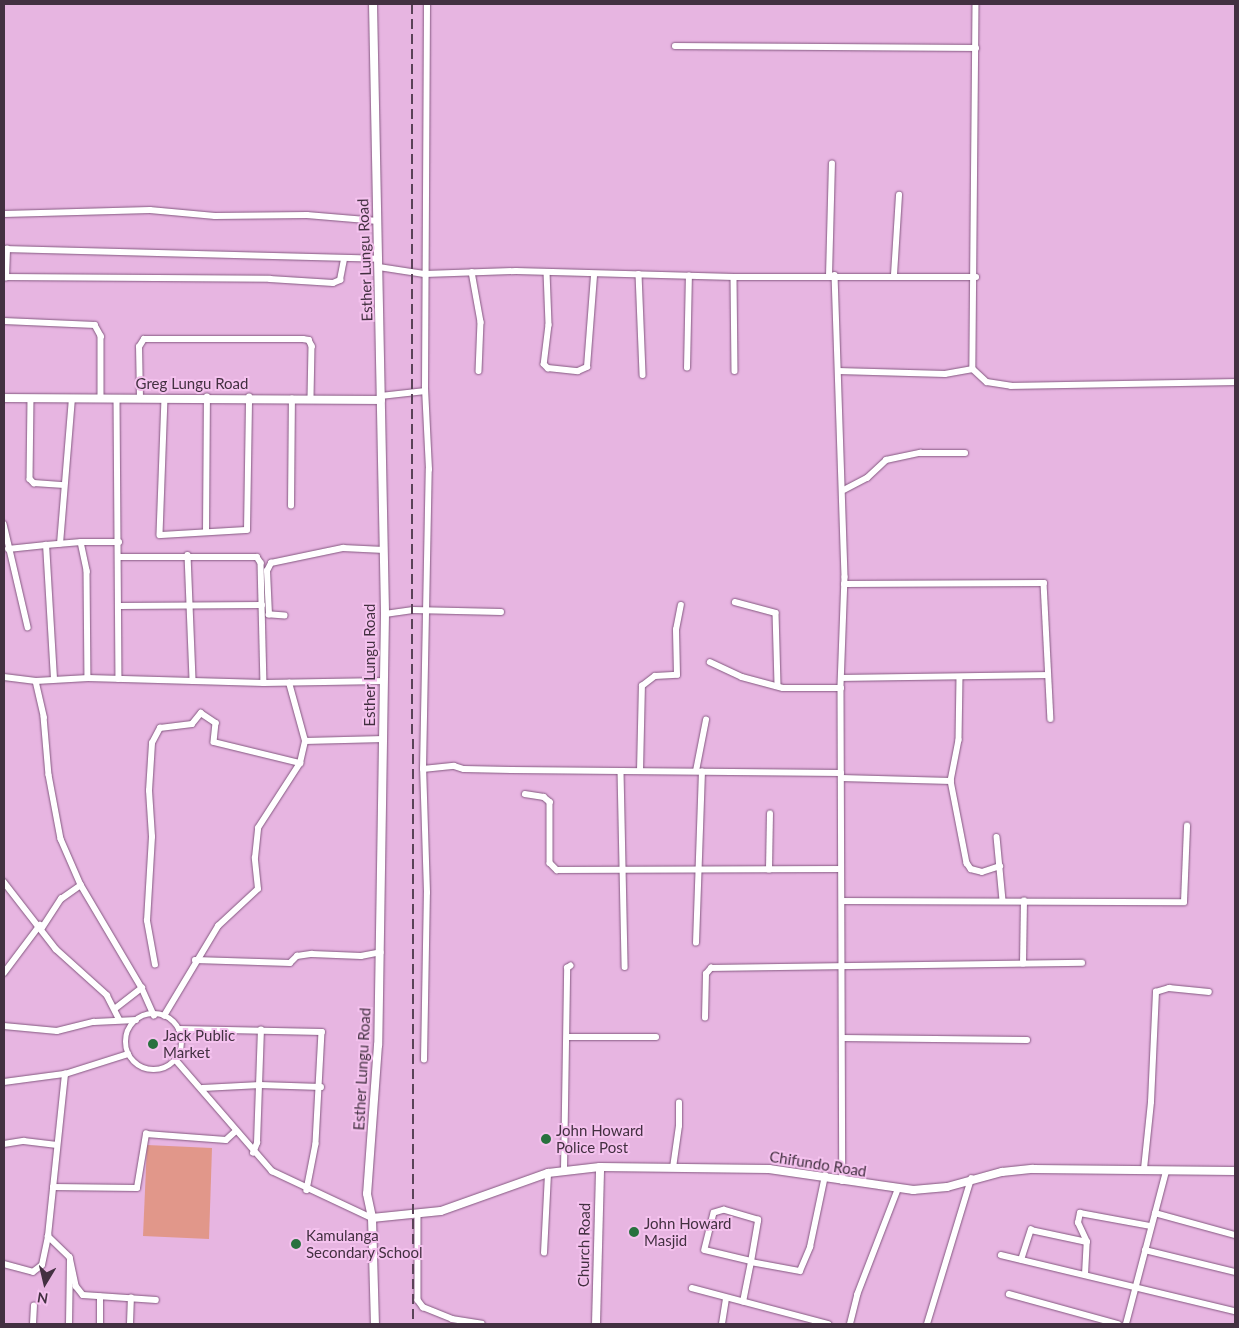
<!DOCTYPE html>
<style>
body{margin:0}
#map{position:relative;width:1239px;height:1328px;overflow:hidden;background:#e7b5e1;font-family:Lato,sans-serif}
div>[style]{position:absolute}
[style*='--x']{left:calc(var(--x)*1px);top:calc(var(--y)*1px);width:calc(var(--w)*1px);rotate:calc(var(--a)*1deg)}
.green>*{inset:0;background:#e1978a}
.roads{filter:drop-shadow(0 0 1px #845880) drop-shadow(0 0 1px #845880)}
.minor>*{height:5.5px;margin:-2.75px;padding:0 2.75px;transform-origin:2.75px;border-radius:2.75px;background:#fff}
.minor>.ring{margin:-2.75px;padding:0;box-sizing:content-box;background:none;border:5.5px solid #fff;border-radius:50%}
.tertiary>*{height:8px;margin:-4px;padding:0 4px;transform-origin:4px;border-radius:4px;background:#fff}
.rail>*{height:2px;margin-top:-1px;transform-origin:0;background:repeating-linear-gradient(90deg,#5a4358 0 10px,transparent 0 15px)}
.dots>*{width:14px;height:14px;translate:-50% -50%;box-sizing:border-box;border:2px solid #f4c2ee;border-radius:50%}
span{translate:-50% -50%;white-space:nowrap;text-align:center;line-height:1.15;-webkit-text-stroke:4px #f4c2ee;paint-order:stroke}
.street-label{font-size:15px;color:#433041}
.poi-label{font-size:15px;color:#433041}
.left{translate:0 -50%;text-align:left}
.frame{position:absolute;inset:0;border:5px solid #433041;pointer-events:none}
.north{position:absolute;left:20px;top:1258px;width:50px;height:50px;-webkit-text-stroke:4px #f4c2ee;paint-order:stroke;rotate:189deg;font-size:14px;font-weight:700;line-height:20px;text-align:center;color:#433041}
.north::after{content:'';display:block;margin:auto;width:18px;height:22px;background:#433041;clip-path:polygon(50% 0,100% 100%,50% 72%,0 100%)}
</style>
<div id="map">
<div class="green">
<div style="clip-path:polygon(147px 1145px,212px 1148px,209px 1239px,143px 1236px)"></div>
</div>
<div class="roads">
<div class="minor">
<div style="--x:976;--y:4;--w:365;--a:90.5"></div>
<div style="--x:973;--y:369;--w:19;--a:43"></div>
<div style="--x:987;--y:382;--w:24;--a:9"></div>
<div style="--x:1011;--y:386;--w:224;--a:-1"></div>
<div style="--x:675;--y:46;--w:301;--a:0.4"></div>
<div style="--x:4;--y:214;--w:146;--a:-1.6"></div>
<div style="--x:150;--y:210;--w:65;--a:5.3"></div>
<div style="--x:215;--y:216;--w:92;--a:-0.6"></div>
<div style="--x:307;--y:215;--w:71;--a:4.8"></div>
<div style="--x:4;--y:249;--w:375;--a:1.5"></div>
<div style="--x:379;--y:267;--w:47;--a:8.7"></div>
<div style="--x:425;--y:274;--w:91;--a:-1.9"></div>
<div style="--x:516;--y:271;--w:218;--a:1.6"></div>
<div style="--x:734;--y:277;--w:242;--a:0"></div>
<div style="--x:472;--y:272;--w:51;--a:79.8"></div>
<div style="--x:481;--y:322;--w:49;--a:92.3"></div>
<div style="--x:547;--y:272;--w:53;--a:87.8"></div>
<div style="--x:549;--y:325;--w:39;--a:97"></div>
<div style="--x:544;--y:364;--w:6;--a:45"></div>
<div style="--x:548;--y:368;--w:30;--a:6"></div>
<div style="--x:578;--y:371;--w:10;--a:-24"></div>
<div style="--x:587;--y:367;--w:92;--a:-85.6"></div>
<div style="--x:639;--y:274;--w:101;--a:87.7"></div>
<div style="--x:835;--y:275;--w:302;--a:88.1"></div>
<div style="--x:845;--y:577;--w:111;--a:92.1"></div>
<div style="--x:841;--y:688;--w:493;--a:89.8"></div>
<div style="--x:894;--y:275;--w:80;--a:-86.4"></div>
<div style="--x:829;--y:276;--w:112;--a:-88.5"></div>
<div style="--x:4;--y:277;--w:266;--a:0.4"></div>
<div style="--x:270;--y:279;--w:63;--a:3.6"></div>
<div style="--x:333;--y:283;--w:8;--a:-23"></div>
<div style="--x:340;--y:280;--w:21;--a:-79"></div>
<div style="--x:734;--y:277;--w:94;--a:89.4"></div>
<div style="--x:6;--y:278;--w:29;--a:-88"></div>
<div style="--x:4;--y:321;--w:91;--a:2.5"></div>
<div style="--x:95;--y:325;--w:13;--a:61"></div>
<div style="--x:101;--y:336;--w:63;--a:90"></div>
<div style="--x:687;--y:368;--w:92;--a:-88.8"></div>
<div style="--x:838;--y:371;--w:107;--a:1.6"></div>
<div style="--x:945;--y:374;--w:28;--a:-10"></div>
<div style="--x:381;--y:396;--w:44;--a:-6.5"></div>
<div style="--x:31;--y:398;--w:81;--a:90.7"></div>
<div style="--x:30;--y:479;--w:6;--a:45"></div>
<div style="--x:34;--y:483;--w:30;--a:4"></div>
<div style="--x:117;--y:398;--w:281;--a:89.6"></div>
<div style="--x:140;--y:398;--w:51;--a:-91.1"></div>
<div style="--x:139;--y:347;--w:9;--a:-58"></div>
<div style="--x:144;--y:339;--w:159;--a:0"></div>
<div style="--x:303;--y:339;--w:6;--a:9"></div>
<div style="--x:309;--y:340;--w:7;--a:63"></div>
<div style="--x:312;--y:346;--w:53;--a:91.1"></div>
<div style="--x:165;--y:398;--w:137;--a:92.1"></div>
<div style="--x:160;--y:535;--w:87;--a:-3.3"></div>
<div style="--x:247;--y:530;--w:133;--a:-89.1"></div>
<div style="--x:844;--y:490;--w:26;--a:-28"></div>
<div style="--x:867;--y:478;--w:26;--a:-43"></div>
<div style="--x:886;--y:460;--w:35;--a:-12"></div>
<div style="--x:920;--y:453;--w:45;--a:0"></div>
<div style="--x:291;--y:506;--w:107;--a:-89.5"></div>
<div style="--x:4;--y:524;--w:106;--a:76.9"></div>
<div style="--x:206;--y:532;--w:135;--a:-89.6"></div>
<div style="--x:81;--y:542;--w:38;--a:0"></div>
<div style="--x:60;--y:544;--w:145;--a:-85.3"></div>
<div style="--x:8;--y:549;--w:38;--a:-6"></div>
<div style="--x:188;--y:555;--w:126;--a:87.7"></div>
<div style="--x:119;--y:557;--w:138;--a:0"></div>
<div style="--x:257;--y:557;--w:7;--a:56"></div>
<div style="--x:261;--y:563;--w:120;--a:88.6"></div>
<div style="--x:844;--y:584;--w:200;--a:-0.3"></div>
<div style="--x:1044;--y:583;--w:136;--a:87.1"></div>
<div style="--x:735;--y:602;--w:42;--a:15"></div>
<div style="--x:776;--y:613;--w:73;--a:88.4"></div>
<div style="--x:119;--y:606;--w:143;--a:-0.4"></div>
<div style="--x:385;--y:614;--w:28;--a:-8"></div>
<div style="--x:413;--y:610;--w:88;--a:1.3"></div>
<div style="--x:285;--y:616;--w:16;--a:-176"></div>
<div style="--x:269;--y:615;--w:44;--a:-92.6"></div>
<div style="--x:267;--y:571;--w:9;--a:-63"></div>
<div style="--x:271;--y:563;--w:74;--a:-11.8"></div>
<div style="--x:343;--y:548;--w:41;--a:2.8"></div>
<div style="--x:710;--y:662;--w:35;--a:25"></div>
<div style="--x:742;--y:677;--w:42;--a:15"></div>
<div style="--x:783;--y:688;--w:58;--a:0"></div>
<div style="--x:4;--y:677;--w:32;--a:7"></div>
<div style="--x:36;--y:681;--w:52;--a:-3.3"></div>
<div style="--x:88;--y:678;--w:176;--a:1.6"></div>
<div style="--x:264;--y:683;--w:120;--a:-1"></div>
<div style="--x:960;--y:677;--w:63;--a:90.9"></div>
<div style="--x:959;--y:740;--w:42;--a:101"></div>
<div style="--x:951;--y:781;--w:84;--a:79"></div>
<div style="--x:967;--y:863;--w:7;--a:56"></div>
<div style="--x:971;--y:869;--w:11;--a:15"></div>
<div style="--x:982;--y:872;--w:19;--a:-18"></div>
<div style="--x:841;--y:678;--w:207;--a:-0.8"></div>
<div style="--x:54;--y:679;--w:134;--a:-93.4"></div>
<div style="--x:46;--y:545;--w:35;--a:-5"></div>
<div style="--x:81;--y:542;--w:30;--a:78"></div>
<div style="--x:87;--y:571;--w:107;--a:89.5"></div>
<div style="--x:36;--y:681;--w:37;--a:77"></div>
<div style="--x:44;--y:717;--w:58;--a:85.1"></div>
<div style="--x:49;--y:775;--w:65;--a:79.4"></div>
<div style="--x:61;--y:839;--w:50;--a:66.5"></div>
<div style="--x:81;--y:885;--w:120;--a:59.4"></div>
<div style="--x:142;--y:988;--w:30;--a:66"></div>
<div style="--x:305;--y:741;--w:79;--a:-1.5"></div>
<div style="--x:423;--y:769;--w:31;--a:-6"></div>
<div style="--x:454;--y:766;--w:10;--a:17"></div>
<div style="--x:464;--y:769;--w:47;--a:1.2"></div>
<div style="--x:511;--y:770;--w:330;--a:0.5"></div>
<div style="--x:621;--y:771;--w:196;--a:88.8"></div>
<div style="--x:640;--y:771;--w:85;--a:-88.7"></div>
<div style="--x:642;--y:686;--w:16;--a:-38"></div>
<div style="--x:655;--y:676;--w:22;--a:-3"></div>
<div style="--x:677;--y:675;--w:45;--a:-91.3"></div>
<div style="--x:676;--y:630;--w:25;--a:-79"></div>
<div style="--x:696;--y:771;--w:52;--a:-78.9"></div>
<div style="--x:841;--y:778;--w:110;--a:1.6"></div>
<div style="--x:525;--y:794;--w:19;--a:9"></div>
<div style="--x:544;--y:797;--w:8;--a:40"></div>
<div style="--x:550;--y:802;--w:61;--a:90"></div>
<div style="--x:550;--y:863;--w:10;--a:45"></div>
<div style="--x:557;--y:870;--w:284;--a:-0.2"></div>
<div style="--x:997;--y:837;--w:64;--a:84.6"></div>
<div style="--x:769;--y:870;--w:56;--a:-89"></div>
<div style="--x:4;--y:882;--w:85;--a:52.2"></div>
<div style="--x:56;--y:949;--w:69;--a:42"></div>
<div style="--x:107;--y:995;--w:28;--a:63"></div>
<div style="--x:842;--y:901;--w:342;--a:0.2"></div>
<div style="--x:1184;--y:902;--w:76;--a:-87.7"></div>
<div style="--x:42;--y:928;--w:35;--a:-57"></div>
<div style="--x:61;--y:899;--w:24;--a:-35"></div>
<div style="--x:696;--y:943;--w:171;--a:-88"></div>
<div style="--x:195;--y:960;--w:95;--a:1.8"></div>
<div style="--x:290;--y:963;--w:10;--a:-45"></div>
<div style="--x:297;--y:956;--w:15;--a:-8"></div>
<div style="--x:312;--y:954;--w:49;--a:2.3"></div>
<div style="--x:361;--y:956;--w:20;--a:-11"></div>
<div style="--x:1023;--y:964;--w:63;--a:-89.1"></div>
<div style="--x:155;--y:965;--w:45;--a:-100.3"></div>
<div style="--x:147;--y:921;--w:84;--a:-86.6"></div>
<div style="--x:152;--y:837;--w:46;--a:-93.7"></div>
<div style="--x:149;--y:791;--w:48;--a:-86.4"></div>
<div style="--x:152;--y:743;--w:17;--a:-62"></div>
<div style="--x:160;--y:728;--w:32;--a:-7"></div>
<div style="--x:192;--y:724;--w:14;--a:-51"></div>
<div style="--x:201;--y:713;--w:18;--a:34"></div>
<div style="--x:216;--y:723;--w:19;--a:96"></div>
<div style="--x:214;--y:742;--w:89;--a:13.7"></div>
<div style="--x:4;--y:973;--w:60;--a:-53.1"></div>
<div style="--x:116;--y:1008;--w:33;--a:-38"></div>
<div class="ring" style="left:126px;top:1014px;width:50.5px;height:50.5px"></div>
<div style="--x:164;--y:1016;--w:105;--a:-59"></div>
<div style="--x:218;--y:926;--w:54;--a:-42.8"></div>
<div style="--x:258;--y:889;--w:31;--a:-96"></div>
<div style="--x:255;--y:858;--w:30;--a:-84"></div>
<div style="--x:258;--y:828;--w:77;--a:-57.1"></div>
<div style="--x:300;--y:763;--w:23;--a:-77"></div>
<div style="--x:305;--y:741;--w:60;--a:-105.4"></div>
<div style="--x:705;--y:1018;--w:44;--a:-88.7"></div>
<div style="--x:706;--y:974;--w:8;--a:-50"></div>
<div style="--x:711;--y:968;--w:371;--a:-0.8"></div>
<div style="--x:4;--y:1026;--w:53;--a:5.4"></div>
<div style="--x:57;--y:1031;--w:38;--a:-14"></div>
<div style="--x:94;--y:1022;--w:42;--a:-2.7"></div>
<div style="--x:179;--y:1029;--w:143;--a:1.2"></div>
<div style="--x:322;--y:1032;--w:112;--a:93.1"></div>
<div style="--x:316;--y:1144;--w:47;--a:101.1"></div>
<div style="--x:567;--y:1037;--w:89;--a:0"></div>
<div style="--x:842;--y:1038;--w:185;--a:0.6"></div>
<div style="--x:176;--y:1060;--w:147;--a:49.1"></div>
<div style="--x:272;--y:1171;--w:110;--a:25.2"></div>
<div style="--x:424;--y:1060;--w:167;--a:-89"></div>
<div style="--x:427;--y:893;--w:124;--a:-91.8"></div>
<div style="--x:423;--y:769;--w:299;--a:-88.9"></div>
<div style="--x:429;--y:470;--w:83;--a:-92.8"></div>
<div style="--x:425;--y:387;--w:383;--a:-89.7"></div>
<div style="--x:4;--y:1082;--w:62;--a:-7.5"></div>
<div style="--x:203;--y:1088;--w:57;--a:-3"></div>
<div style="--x:260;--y:1085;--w:61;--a:1.9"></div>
<div style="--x:4;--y:1144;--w:20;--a:-9"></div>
<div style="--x:24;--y:1141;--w:33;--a:7"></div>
<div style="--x:253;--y:1153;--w:11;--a:-68"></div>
<div style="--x:257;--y:1143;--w:113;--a:-88"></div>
<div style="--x:673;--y:1168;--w:42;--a:-81.9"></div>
<div style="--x:679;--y:1126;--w:23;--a:-90"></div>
<div style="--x:1144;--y:1169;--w:67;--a:-84"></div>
<div style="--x:1151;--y:1102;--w:110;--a:-87.4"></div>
<div style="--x:1156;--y:992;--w:14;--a:-17"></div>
<div style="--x:1169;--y:988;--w:40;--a:5.7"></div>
<div style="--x:564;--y:1170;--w:202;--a:-89.1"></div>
<div style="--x:567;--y:968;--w:4;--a:-34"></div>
<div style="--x:53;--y:1187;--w:84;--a:0.7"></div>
<div style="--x:137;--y:1188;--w:55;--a:-80.5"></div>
<div style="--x:146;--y:1134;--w:80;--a:4.3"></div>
<div style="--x:226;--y:1140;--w:12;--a:-42"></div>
<div style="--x:1155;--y:1213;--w:83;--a:15.4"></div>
<div style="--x:418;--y:1215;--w:85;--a:90"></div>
<div style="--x:418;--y:1300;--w:9;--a:54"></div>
<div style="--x:423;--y:1307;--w:31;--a:22"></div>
<div style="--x:452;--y:1319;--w:30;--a:9"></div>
<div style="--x:48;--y:1236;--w:30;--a:44"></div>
<div style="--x:70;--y:1257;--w:30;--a:78"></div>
<div style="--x:76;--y:1286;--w:11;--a:52"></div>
<div style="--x:83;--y:1295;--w:73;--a:3.9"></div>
<div style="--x:1145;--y:1250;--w:93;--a:13.7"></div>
<div style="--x:544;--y:1253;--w:80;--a:-87.1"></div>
<div style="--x:1001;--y:1255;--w:241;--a:13.5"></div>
<div style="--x:1021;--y:1260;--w:32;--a:-72"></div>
<div style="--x:1031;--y:1230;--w:57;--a:12.1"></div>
<div style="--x:751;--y:1262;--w:50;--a:10.4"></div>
<div style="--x:800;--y:1271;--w:26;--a:-67"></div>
<div style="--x:810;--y:1247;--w:73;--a:-78.1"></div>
<div style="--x:4;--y:1264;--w:30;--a:15"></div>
<div style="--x:33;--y:1272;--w:11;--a:-38"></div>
<div style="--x:42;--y:1265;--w:30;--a:-78"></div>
<div style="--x:48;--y:1236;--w:163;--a:-84"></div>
<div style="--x:65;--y:1074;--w:66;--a:-17.6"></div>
<div style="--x:1085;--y:1275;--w:33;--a:-87"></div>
<div style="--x:1087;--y:1242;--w:21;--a:-115"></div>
<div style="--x:1078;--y:1223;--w:10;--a:-79"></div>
<div style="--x:1080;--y:1213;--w:72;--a:10.4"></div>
<div style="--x:692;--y:1288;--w:141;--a:14.8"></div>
<div style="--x:1009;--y:1294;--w:113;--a:15.4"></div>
<div style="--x:743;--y:1302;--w:41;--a:-78.7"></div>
<div style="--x:751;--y:1262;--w:42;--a:-80.3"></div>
<div style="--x:758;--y:1221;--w:1;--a:-90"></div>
<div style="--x:758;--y:1220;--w:35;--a:-164"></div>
<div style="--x:724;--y:1210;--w:10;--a:163"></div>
<div style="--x:714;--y:1213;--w:38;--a:104"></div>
<div style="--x:705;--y:1250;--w:47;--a:13.4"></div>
<div style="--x:33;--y:1324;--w:18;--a:-87"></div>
<div style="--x:69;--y:1324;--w:64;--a:-89.1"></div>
<div style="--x:100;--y:1324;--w:27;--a:-90"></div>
<div style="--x:130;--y:1324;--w:26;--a:-88"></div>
<div style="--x:722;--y:1324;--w:26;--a:-81"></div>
<div style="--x:850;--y:1324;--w:30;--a:-76"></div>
<div style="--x:857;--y:1295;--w:114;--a:-68.9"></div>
<div style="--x:927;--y:1324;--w:152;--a:-73.1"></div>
<div style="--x:1126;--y:1324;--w:158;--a:-75.3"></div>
</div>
<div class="tertiary">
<div style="--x:373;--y:4;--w:610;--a:88.87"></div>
<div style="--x:385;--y:614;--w:431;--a:90.9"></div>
<div style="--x:378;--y:1045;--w:149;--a:94.2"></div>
<div style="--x:367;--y:1194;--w:25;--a:78"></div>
<div style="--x:372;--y:1218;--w:106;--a:88.4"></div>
<div style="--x:4;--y:398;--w:377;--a:0.3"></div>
<div style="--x:372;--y:1218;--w:69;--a:-5.8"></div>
<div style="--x:441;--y:1211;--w:114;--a:-19.6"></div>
<div style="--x:548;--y:1173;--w:52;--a:-6.6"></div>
<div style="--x:600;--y:1167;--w:169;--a:0.7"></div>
<div style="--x:769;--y:1169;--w:146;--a:8.3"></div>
<div style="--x:913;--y:1190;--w:34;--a:-5"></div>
<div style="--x:947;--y:1187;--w:57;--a:-15.3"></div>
<div style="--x:1002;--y:1172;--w:31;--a:-6"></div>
<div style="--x:1033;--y:1169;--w:202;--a:0.6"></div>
<div style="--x:596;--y:1324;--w:157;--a:-88.5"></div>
</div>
</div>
<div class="rail">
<div style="--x:412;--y:4;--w:1320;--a:89.96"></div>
</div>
<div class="dots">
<div style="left:153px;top:1044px;background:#28713e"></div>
<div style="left:546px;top:1139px;background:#28713e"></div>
<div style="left:634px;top:1232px;background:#28713e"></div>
<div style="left:296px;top:1244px;background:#28713e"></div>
</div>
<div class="street-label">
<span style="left:365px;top:260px;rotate:-92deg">Esther Lungu Road</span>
<span style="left:192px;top:384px">Greg Lungu Road</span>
<span style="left:370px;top:665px;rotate:-90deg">Esther Lungu Road</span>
<span style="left:362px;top:1069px;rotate:-87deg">Esther Lungu Road</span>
<span style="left:818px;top:1164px;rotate:9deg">Chifundo Road</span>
<span style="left:584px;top:1245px;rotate:-89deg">Church Road</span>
</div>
<div class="poi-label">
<span class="left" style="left:163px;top:1044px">Jack Public<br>Market</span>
<span class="left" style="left:556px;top:1139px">John Howard<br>Police Post</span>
<span class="left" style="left:644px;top:1232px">John Howard<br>Masjid</span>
<span class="left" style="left:306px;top:1244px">Kamulanga<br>Secondary School</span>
</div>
<div class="frame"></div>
<div class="north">N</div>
</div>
